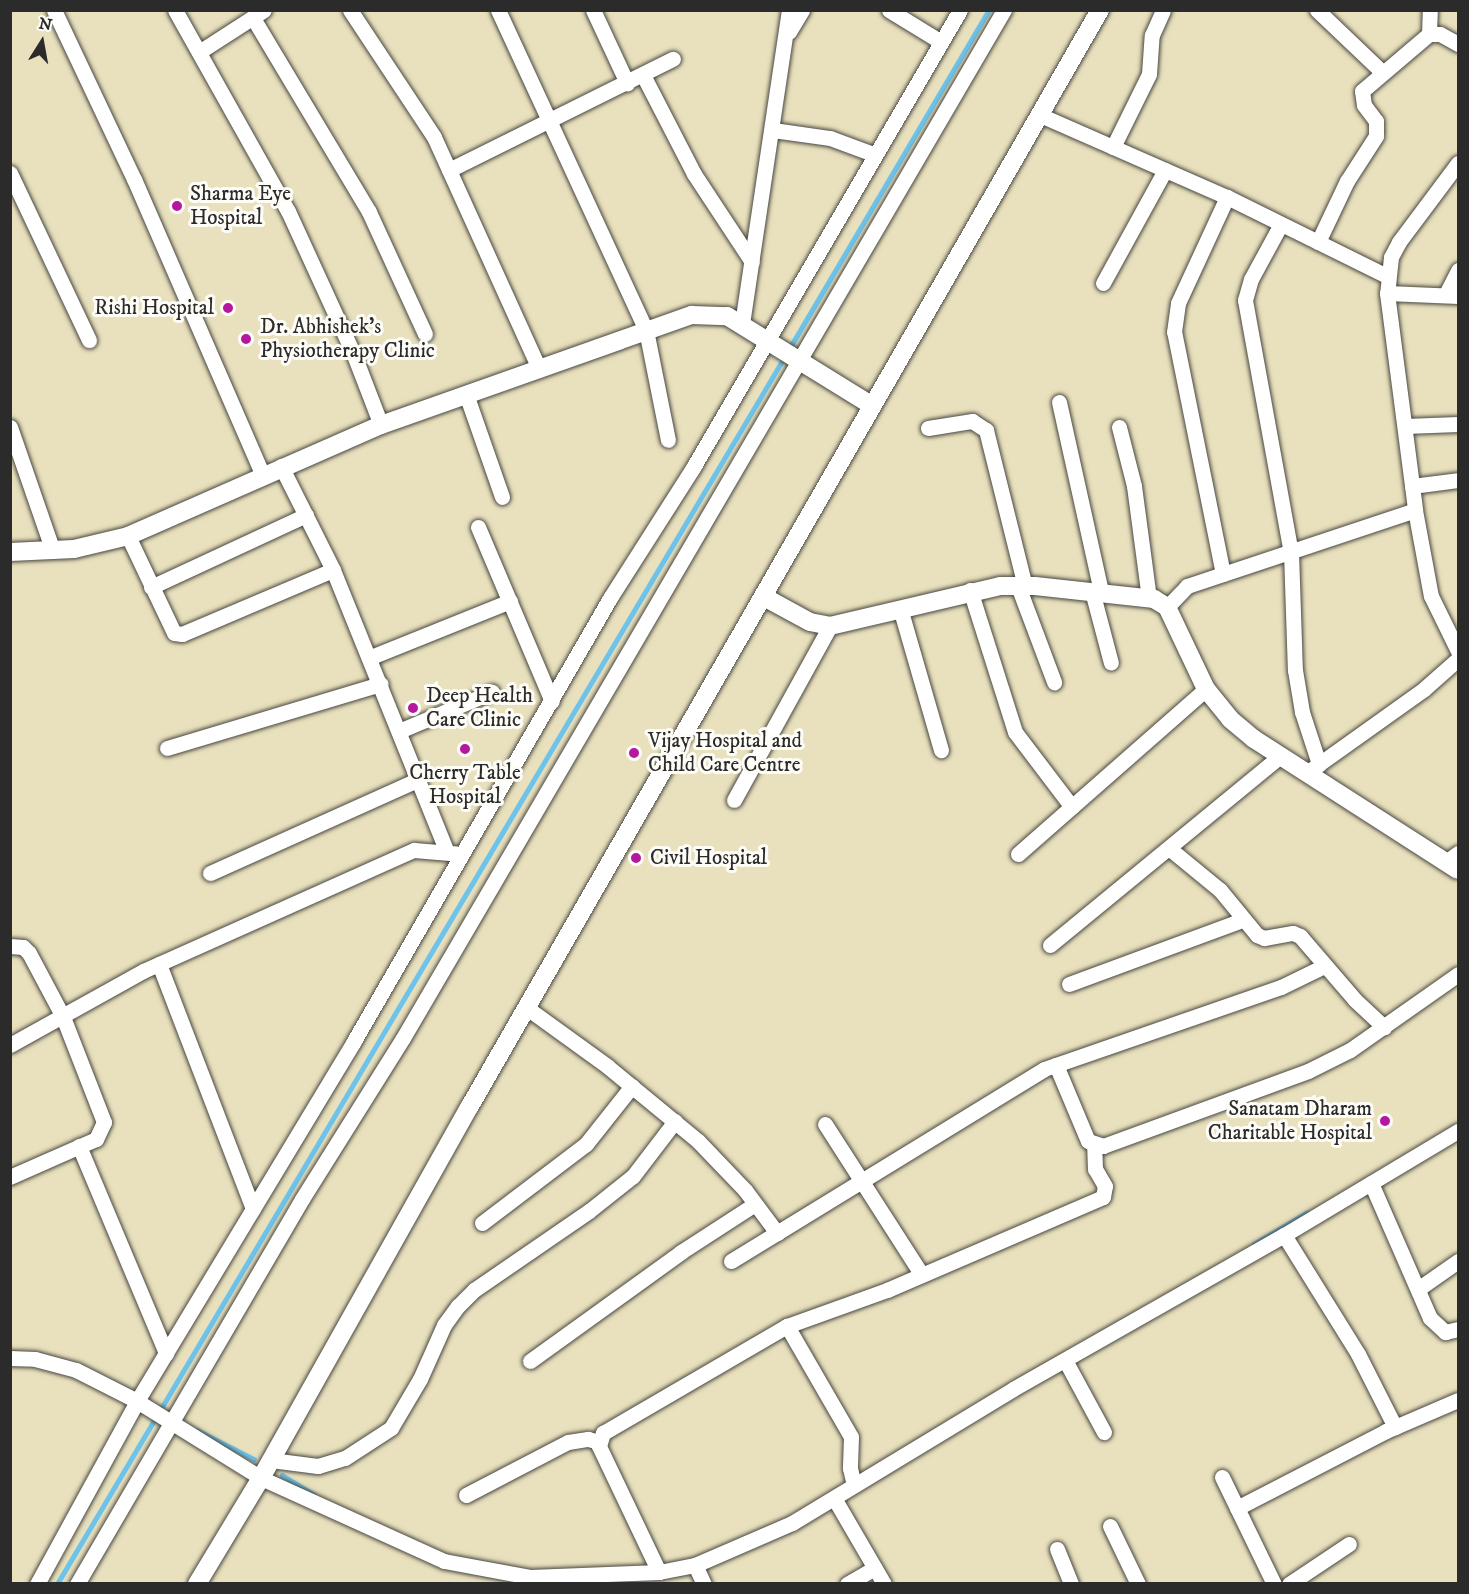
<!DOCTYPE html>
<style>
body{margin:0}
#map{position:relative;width:1469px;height:1594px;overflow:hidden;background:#e9e1bd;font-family:"IM FELL DW Pica",serif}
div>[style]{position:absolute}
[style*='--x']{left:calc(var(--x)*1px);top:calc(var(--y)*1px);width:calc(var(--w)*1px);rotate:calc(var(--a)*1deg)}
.stream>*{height:4.5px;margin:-2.25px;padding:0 2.25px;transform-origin:2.25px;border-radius:2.25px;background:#6ec3ea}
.roads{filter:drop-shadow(0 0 2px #484641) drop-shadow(0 0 2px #484641)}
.minor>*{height:15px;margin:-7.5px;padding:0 7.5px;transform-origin:7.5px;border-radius:7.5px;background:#fff}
.tertiary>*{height:18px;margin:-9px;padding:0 9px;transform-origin:9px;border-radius:9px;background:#fff}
.dots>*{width:16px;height:16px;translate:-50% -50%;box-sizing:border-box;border:3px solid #fdfcf7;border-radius:50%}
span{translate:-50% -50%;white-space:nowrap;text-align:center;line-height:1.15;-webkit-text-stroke:6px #fdfcf7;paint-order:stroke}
.poi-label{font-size:21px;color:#2b2b2b}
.left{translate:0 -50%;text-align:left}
.right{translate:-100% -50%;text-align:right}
.frame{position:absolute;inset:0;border:12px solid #2b2b2b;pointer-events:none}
.north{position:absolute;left:12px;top:12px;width:60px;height:60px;-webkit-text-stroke:4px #fdfcf7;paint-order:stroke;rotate:11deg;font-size:16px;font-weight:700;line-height:24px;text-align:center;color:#2b2b2b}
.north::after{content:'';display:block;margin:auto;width:21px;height:27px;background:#2b2b2b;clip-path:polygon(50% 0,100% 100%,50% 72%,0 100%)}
</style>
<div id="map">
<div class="stream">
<div style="--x:789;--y:349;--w:394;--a:-59.5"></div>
<div style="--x:1254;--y:1244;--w:61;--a:-30.8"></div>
<div style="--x:197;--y:1430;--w:64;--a:27"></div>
<div style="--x:282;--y:1475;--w:37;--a:31"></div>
<div style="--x:57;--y:1584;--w:1428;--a:-59.34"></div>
</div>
<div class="roads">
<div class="minor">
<div style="--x:54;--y:10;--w:187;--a:64.7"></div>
<div style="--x:134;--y:179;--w:322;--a:66.5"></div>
<div style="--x:175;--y:10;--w:231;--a:60.7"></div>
<div style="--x:288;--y:211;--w:158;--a:65.4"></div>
<div style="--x:354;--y:355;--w:75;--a:68.9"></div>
<div style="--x:350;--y:10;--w:152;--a:56.5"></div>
<div style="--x:434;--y:137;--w:255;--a:65.6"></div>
<div style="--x:498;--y:10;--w:353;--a:65.2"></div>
<div style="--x:646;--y:330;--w:112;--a:78.7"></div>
<div style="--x:593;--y:10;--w:81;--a:65"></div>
<div style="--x:889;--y:10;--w:61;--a:31.6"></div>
<div style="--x:1317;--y:10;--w:90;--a:43.6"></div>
<div style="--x:253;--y:18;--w:226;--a:59.1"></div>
<div style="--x:369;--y:212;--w:134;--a:65.3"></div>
<div style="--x:789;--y:32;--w:26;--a:-59"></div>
<div style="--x:1429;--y:34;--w:24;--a:-88"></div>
<div style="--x:199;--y:52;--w:77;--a:-32.9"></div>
<div style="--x:643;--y:75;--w:111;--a:62.7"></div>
<div style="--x:694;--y:174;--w:105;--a:56.6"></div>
<div style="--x:1040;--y:115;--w:204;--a:23.7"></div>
<div style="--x:1227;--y:197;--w:178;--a:26.3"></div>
<div style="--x:773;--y:130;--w:58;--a:8"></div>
<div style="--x:830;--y:138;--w:46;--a:20.4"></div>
<div style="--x:1113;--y:147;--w:81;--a:-63.7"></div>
<div style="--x:1149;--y:74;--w:39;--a:-86"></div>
<div style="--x:1152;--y:35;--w:27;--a:-66"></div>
<div style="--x:1458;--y:163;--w:99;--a:126.8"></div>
<div style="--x:1399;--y:242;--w:17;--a:118"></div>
<div style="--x:1391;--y:257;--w:36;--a:96"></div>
<div style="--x:1387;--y:293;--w:219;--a:82.6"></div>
<div style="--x:1415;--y:510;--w:87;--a:79.5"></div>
<div style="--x:1431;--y:596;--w:61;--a:63.9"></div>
<div style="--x:449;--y:170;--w:250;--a:-26.4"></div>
<div style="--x:10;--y:173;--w:185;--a:64.7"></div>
<div style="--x:1281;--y:224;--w:63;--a:118.6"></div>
<div style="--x:1251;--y:279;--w:22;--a:106"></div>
<div style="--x:1245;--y:300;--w:256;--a:79.7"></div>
<div style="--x:1291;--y:552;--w:118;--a:88.1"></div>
<div style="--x:1295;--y:670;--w:43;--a:80.5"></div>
<div style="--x:1302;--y:712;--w:55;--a:71.9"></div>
<div style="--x:1318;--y:242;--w:68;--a:-64.6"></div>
<div style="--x:1347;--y:181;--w:54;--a:-57.2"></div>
<div style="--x:1376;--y:136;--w:15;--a:-90"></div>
<div style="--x:1376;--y:121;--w:20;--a:-127"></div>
<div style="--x:1364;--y:105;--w:14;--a:-98"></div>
<div style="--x:1362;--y:91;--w:88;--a:-40.4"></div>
<div style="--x:1429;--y:34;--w:11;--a:0"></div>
<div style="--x:1440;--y:34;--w:21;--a:29"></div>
<div style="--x:1103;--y:283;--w:129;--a:-61.2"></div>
<div style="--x:1387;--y:293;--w:71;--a:2.4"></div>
<div style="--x:1446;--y:294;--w:27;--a:-63"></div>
<div style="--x:742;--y:324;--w:317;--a:-81.5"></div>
<div style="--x:466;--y:394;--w:109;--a:70.7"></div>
<div style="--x:1059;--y:402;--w:195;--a:77.5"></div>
<div style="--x:1405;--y:426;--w:53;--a:-2.2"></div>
<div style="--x:10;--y:427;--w:131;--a:70.9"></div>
<div style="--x:1119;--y:427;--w:61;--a:75.7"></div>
<div style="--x:1134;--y:486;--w:113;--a:82.4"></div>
<div style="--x:928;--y:428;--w:45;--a:-9"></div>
<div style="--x:972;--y:421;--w:17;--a:33"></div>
<div style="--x:986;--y:430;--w:161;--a:76"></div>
<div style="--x:281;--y:466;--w:116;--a:63.4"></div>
<div style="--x:333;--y:570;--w:302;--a:68"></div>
<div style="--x:1412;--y:486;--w:46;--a:-7.4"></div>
<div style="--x:478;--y:527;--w:189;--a:67"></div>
<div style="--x:128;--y:536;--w:107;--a:64.6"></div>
<div style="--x:174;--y:633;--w:8;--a:7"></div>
<div style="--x:182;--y:634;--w:164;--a:-23"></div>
<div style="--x:1223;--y:574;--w:247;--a:-101.4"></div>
<div style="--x:1174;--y:332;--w:29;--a:-82"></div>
<div style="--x:1178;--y:303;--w:117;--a:-65.2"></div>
<div style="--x:1018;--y:586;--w:103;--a:69.4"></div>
<div style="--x:151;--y:587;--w:171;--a:-24.9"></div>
<div style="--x:970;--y:590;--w:149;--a:72.4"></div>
<div style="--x:1015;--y:732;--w:94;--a:52.8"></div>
<div style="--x:1092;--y:591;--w:74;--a:75.2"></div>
<div style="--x:1167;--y:607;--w:29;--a:-46"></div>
<div style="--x:1187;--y:586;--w:240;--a:-18.4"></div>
<div style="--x:900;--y:608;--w:148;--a:73.9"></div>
<div style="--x:371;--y:657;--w:150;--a:-21.9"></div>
<div style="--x:399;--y:731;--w:101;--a:-22.8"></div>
<div style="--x:167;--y:748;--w:223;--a:-16.7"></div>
<div style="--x:1312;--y:769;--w:138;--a:-35.5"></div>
<div style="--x:1424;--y:689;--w:45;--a:-41.4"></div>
<div style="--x:734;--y:800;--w:199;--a:-61.1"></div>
<div style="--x:1170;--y:849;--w:65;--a:39.4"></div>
<div style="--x:1220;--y:890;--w:58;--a:50.6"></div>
<div style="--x:1257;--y:935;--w:8;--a:23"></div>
<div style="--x:1264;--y:938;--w:29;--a:-10"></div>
<div style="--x:1293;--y:933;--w:8;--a:23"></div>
<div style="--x:1300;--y:936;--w:84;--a:49.3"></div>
<div style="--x:1355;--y:1000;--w:40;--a:43"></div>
<div style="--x:1018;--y:854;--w:250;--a:-41.3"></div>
<div style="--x:1446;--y:862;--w:15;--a:-37"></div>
<div style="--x:210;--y:873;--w:229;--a:-24.2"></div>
<div style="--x:1050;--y:945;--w:298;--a:-39.4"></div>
<div style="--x:10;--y:946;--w:13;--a:4"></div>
<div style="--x:23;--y:947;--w:8;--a:45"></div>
<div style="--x:29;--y:953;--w:72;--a:62"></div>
<div style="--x:63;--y:1017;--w:113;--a:68.7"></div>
<div style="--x:104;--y:1122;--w:19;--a:115"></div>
<div style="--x:96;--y:1139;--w:94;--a:156.2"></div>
<div style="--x:159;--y:964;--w:262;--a:69"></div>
<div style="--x:1069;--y:984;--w:184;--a:-20.3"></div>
<div style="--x:527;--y:1008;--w:99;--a:35.9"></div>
<div style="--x:607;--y:1066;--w:118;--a:39.5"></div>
<div style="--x:698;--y:1141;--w:68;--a:46.2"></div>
<div style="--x:745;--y:1190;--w:54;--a:53.3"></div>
<div style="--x:10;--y:1045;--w:152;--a:-29.1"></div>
<div style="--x:143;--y:971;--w:297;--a:-24.1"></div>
<div style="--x:414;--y:850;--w:48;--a:4.8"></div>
<div style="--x:1056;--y:1065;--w:82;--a:67.2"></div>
<div style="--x:1088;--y:1141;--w:16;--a:18"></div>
<div style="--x:1103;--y:1146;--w:218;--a:-20.1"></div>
<div style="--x:1308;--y:1071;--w:47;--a:-26.6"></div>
<div style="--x:1350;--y:1050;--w:132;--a:-35.1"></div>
<div style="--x:825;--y:1124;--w:179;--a:57.3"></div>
<div style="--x:79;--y:1146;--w:225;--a:67.2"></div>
<div style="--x:1371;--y:1183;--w:147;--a:66.4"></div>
<div style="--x:1430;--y:1318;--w:21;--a:43"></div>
<div style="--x:1445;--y:1332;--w:13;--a:-13"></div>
<div style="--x:482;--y:1223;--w:131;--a:-37.2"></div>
<div style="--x:586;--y:1144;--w:74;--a:-51.6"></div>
<div style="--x:1284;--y:1235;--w:140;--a:58.1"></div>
<div style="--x:1358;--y:1354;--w:82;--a:63.1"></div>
<div style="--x:731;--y:1261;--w:367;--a:-31.5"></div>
<div style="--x:1044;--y:1069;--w:251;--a:-19.1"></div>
<div style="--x:1281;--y:987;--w:48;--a:-26"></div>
<div style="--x:1418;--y:1289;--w:49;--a:-35"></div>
<div style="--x:787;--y:1326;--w:128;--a:60"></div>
<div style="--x:851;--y:1437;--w:31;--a:92"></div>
<div style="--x:850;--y:1468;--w:17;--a:77"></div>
<div style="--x:10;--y:1358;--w:25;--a:2"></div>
<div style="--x:35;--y:1359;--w:42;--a:15"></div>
<div style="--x:76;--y:1370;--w:68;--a:26.9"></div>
<div style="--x:137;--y:1401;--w:146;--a:31.8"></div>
<div style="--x:261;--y:1478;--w:201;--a:24.4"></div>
<div style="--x:444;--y:1561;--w:87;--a:10.5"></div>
<div style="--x:530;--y:1577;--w:129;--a:-2.2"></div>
<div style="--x:659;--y:1572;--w:37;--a:-11"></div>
<div style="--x:695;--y:1565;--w:106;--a:-23.4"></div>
<div style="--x:792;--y:1523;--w:258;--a:-31.2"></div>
<div style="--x:1013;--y:1389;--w:312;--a:-29.6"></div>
<div style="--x:1284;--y:1235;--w:203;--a:-30.9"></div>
<div style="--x:1065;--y:1360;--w:82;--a:61.6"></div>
<div style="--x:530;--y:1361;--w:186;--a:-35.8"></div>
<div style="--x:681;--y:1252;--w:88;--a:-33"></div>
<div style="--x:271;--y:1460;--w:47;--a:7.3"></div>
<div style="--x:318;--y:1466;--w:28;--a:-17"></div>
<div style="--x:345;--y:1458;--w:55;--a:-33.1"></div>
<div style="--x:391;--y:1428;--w:57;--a:-59.4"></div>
<div style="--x:420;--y:1379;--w:59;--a:-66"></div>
<div style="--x:444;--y:1325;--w:24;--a:-54"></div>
<div style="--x:458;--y:1306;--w:23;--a:-45"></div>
<div style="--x:474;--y:1290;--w:140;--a:-34.5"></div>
<div style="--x:589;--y:1211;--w:56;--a:-38.5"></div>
<div style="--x:633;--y:1176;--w:69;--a:-52.6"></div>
<div style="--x:1222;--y:1477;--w:119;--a:64.1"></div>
<div style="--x:466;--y:1495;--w:115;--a:-27.5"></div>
<div style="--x:568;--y:1442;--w:20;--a:-9"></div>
<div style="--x:588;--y:1439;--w:11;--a:15"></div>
<div style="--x:834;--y:1498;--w:99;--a:59.8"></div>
<div style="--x:1237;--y:1508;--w:168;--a:-27.3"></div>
<div style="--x:1386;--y:1431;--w:78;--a:-23.3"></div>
<div style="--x:1110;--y:1526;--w:64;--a:64.2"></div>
<div style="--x:1057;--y:1549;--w:38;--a:68"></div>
<div style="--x:695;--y:1565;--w:21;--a:65"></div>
<div style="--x:659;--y:1572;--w:140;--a:-115.5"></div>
<div style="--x:599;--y:1446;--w:14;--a:-73"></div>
<div style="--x:603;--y:1433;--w:213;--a:-30.2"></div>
<div style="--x:787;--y:1326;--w:106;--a:-19.8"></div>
<div style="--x:887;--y:1290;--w:235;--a:-23.3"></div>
<div style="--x:1103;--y:1197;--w:11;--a:-80"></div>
<div style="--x:1105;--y:1186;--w:20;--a:-120"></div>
<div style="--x:1095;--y:1169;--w:24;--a:-92"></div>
<div style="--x:37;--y:1584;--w:209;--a:-61.3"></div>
<div style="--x:137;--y:1401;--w:420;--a:-58.9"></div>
<div style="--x:354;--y:1041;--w:512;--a:-59.98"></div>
<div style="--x:610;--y:598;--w:156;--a:-57.5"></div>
<div style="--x:694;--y:466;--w:528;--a:-59.74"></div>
<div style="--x:77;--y:1584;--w:446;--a:-59.7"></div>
<div style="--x:302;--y:1199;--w:190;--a:-57.9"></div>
<div style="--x:403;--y:1038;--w:1191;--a:-59.69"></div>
<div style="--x:847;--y:1584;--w:32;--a:-30"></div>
<div style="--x:1289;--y:1584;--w:72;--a:-33.7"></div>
</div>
<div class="tertiary">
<div style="--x:10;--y:552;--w:64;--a:-2.7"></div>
<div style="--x:74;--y:549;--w:56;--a:-13.5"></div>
<div style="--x:128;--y:536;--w:276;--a:-23.7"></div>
<div style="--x:381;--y:425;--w:330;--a:-19.5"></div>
<div style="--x:692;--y:315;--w:35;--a:2"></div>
<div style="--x:727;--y:316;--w:169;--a:31.7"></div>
<div style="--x:764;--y:597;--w:52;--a:28.5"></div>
<div style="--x:810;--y:622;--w:20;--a:11"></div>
<div style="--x:830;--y:626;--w:175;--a:-13.2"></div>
<div style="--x:1000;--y:586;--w:35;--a:0"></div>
<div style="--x:1035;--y:586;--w:120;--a:6.2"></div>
<div style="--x:1154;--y:599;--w:15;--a:32"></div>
<div style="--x:1167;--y:607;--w:91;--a:64.6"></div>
<div style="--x:1206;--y:689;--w:38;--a:51"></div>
<div style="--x:1230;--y:719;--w:31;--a:40"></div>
<div style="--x:1254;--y:739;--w:242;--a:32.7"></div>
<div style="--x:197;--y:1584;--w:124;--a:-58.9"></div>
<div style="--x:261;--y:1478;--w:427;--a:-60.7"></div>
<div style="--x:470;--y:1106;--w:1264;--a:-60.11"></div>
</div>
</div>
<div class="dots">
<div style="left:177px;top:206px;background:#b5179e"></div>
<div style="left:228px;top:308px;background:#b5179e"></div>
<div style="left:246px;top:339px;background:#b5179e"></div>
<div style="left:413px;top:708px;background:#b5179e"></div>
<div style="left:465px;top:749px;background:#b5179e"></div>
<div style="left:634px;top:753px;background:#b5179e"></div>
<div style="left:636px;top:858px;background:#b5179e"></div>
<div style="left:1385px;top:1121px;background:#b5179e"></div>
</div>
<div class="poi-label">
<span class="left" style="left:190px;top:206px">Sharma Eye<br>Hospital</span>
<span class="right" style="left:214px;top:308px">Rishi Hospital</span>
<span class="left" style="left:260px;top:339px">Dr. Abhishek's<br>Physiotherapy Clinic</span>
<span class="left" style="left:426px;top:708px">Deep Health<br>Care Clinic</span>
<span class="left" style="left:648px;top:753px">Vijay Hospital and<br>Child Care Centre</span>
<span style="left:465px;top:785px">Cherry Table<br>Hospital</span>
<span class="left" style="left:650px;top:858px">Civil Hospital</span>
<span class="right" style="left:1372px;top:1121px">Sanatam Dharam<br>Charitable Hospital</span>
</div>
<div class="frame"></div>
<div class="north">N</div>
</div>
